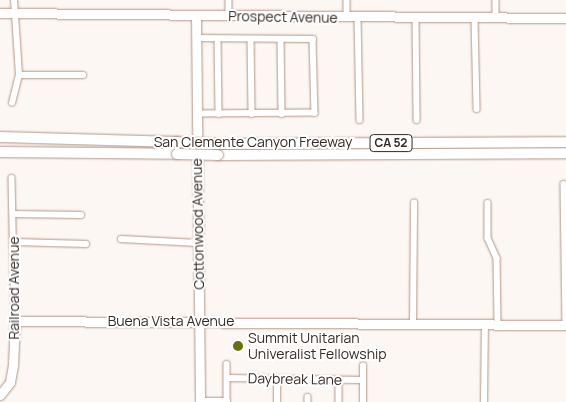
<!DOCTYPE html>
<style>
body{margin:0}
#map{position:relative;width:566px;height:402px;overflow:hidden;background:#fdf7f3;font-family:Manrope,sans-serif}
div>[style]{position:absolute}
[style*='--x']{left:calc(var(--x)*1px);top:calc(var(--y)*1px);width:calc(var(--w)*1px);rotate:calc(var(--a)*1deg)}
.roads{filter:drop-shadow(0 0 1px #b19787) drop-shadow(0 0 1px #b19787)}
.street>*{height:5.5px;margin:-2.75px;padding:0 2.75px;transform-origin:2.75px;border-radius:2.75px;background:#fff}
.secondary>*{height:9px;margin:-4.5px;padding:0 4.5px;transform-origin:4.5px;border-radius:4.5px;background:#fff}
.highway>*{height:10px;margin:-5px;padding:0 5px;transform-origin:5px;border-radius:5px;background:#fff}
.bridges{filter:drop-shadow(0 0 1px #b19787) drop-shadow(0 0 1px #b19787)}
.highway-bridge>*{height:10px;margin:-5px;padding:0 5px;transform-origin:5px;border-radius:5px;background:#fff}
.dots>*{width:14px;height:14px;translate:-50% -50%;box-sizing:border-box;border:2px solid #fff;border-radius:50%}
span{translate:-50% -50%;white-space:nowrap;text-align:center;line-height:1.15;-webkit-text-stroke:4px #fff;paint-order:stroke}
.shield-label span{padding:1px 4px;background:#fff;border:1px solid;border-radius:4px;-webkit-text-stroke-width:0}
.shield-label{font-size:12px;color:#342923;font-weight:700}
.street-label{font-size:14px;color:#342923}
.poi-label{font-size:14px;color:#342923}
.left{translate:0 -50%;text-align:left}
</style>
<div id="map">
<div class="roads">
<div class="street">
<div style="--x:229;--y:0;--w:16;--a:90"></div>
<div style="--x:347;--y:0;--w:18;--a:90"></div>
<div style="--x:496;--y:0;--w:18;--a:90"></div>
<div style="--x:358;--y:17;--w:103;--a:88.9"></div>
<div style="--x:416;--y:18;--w:102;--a:89.4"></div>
<div style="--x:475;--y:19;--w:90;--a:88.7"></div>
<div style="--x:196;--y:38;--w:117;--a:0.5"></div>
<div style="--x:313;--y:39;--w:74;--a:88.5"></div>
<div style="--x:315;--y:113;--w:118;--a:179.5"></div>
<div style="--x:218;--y:39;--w:75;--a:89.2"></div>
<div style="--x:251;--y:39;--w:75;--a:89.2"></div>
<div style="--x:281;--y:39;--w:75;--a:89.2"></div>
<div style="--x:19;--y:75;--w:64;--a:0"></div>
<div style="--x:12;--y:103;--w:29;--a:-76"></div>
<div style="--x:19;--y:75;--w:75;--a:-93.8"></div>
<div style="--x:12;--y:178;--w:143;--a:88.8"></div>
<div style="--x:564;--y:184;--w:141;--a:89.2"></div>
<div style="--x:488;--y:203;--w:35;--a:90"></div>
<div style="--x:488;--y:238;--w:22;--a:66"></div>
<div style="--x:497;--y:258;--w:67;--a:89.1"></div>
<div style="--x:13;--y:214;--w:68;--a:0.8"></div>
<div style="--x:121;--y:239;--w:77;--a:3"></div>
<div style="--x:15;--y:242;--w:71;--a:1.6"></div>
<div style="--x:413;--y:324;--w:121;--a:-89.5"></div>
<div style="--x:227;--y:364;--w:38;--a:90"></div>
<div style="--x:227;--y:378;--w:136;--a:0.8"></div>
<div style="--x:339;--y:380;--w:22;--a:90"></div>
<div style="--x:308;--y:397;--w:5;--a:90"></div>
<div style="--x:200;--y:401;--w:27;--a:0"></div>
<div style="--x:277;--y:402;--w:23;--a:-90"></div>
<div style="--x:363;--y:402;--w:36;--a:-90"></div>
<div style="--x:484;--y:402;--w:78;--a:-89.3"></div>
</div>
<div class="secondary">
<div style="--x:0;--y:13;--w:566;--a:0.51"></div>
<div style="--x:196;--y:15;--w:387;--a:89.4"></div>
<div style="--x:0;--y:395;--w:16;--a:-52"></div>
<div style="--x:10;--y:382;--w:17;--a:-80"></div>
<div style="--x:13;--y:365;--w:44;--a:-87.4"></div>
<div style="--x:15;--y:321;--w:551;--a:0.42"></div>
</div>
<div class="highway">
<div style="--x:0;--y:137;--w:177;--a:1.6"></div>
<div style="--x:217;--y:144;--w:349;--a:-0.3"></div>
<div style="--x:0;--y:152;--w:177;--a:0.6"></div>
<div style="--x:218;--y:155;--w:348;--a:-0.3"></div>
</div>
</div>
<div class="bridges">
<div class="highway-bridge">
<div style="--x:177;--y:142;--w:40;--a:2.9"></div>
<div style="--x:177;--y:154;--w:41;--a:1.4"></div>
</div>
</div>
<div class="dots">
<div style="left:238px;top:346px;background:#696e11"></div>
</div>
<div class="shield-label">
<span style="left:391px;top:143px">CA 52</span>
</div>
<div class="street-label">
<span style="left:283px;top:17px;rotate:1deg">Prospect Avenue</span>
<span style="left:253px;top:142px">San Clemente Canyon Freeway</span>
<span style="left:198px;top:224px;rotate:-91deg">Cottonwood Avenue</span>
<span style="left:14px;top:288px;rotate:-90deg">Railroad Avenue</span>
<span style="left:171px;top:321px">Buena Vista Avenue</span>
<span style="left:295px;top:379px;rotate:1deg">Daybreak Lane</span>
</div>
<div class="poi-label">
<span class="left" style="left:248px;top:346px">Summit Unitarian<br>Univeralist Fellowship</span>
</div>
</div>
